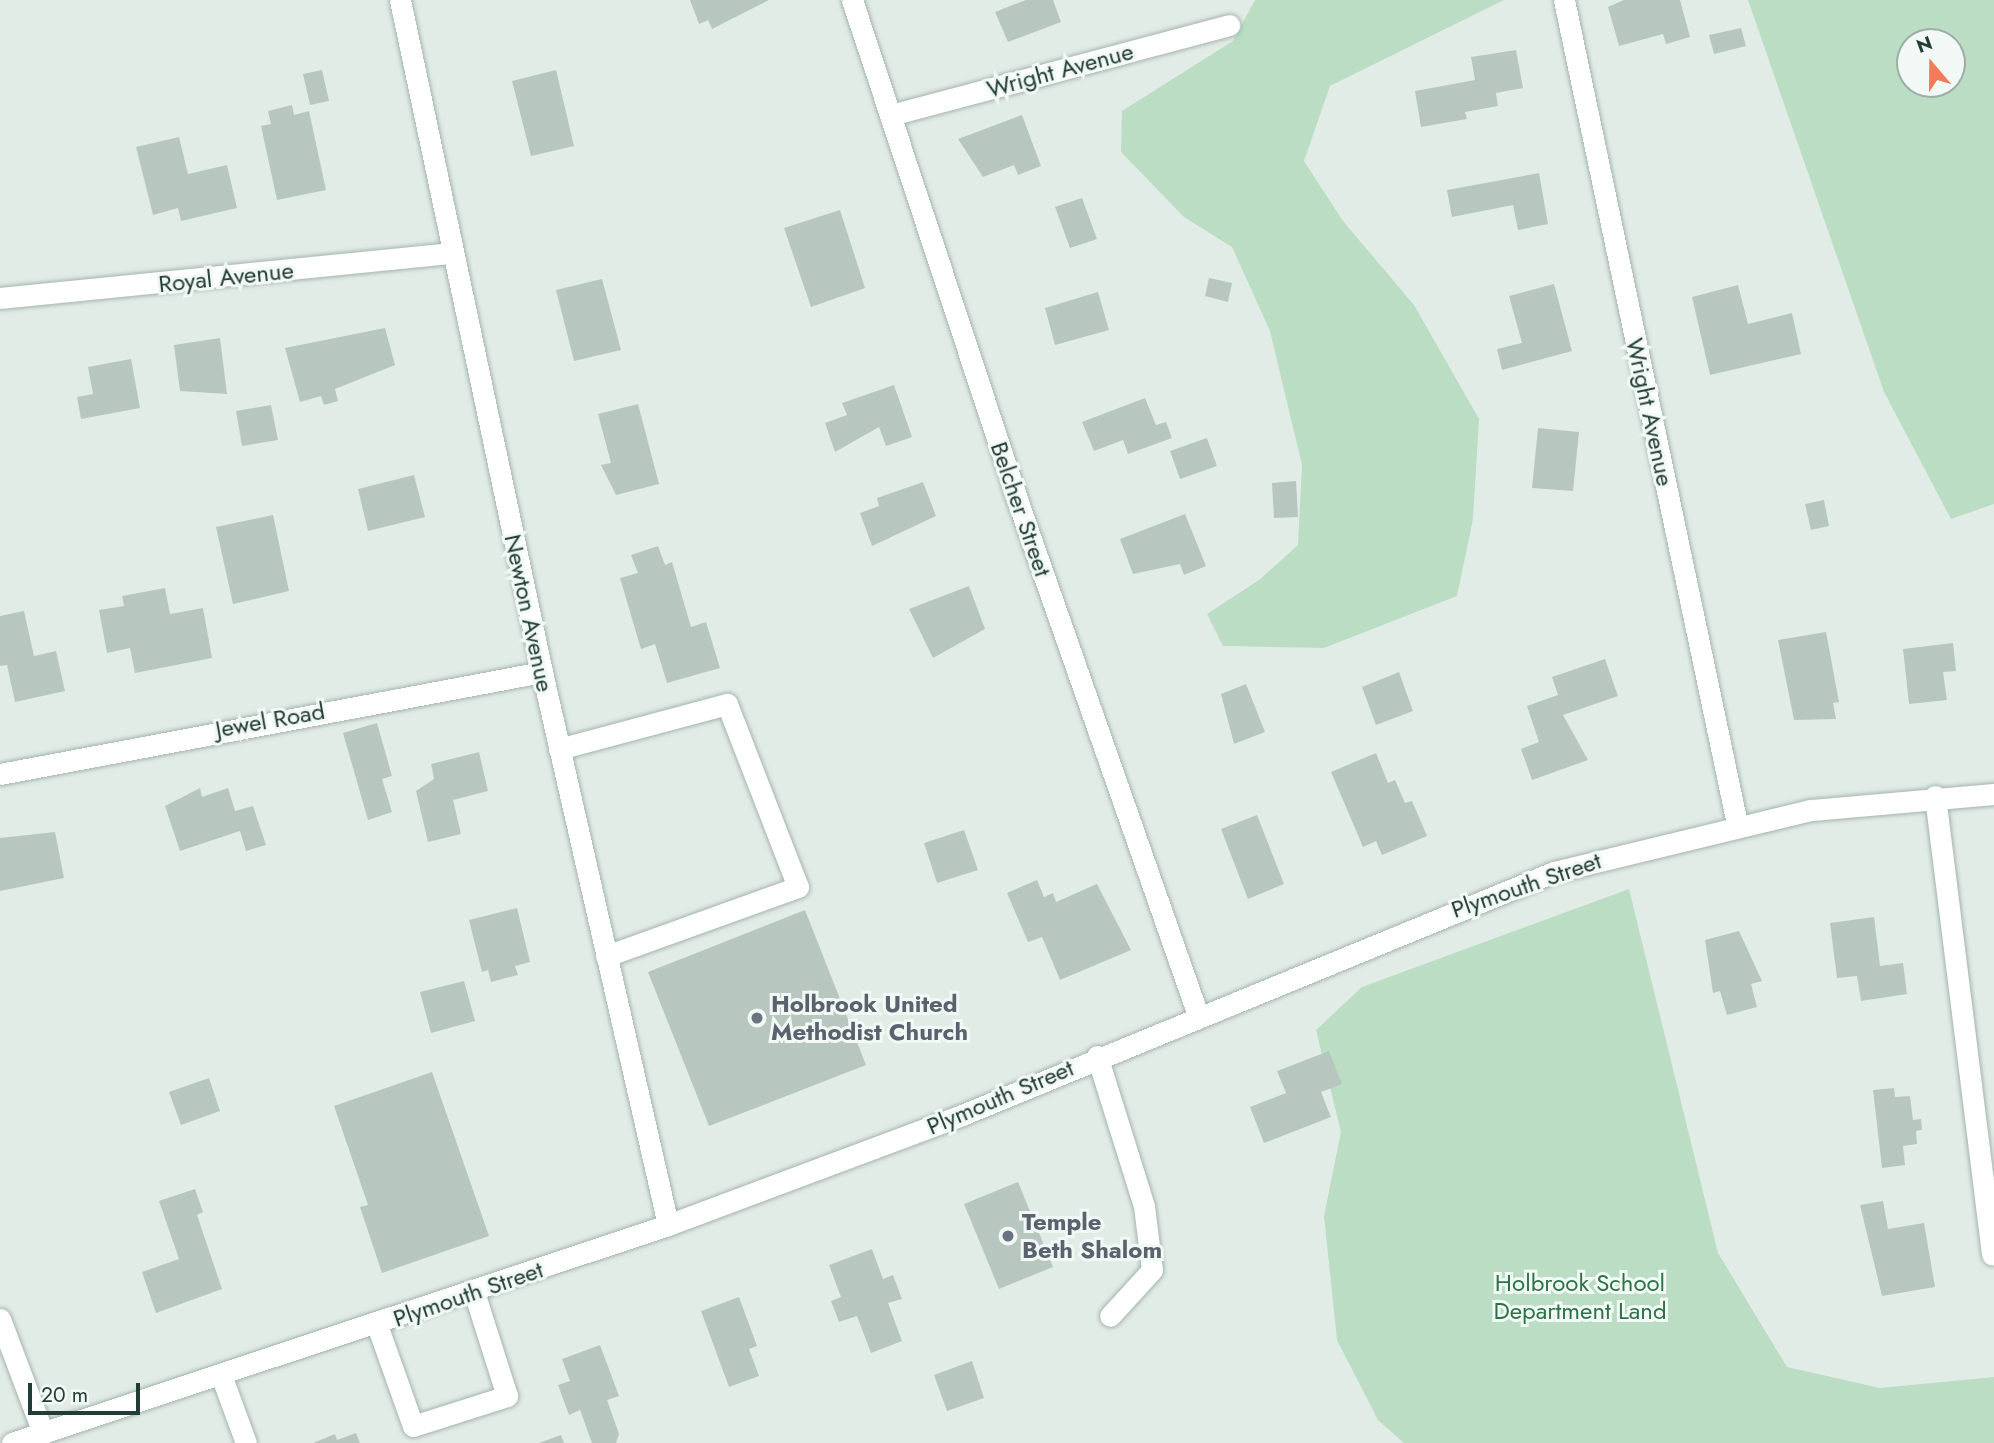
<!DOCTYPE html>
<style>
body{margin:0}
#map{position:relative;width:1994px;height:1443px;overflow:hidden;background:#e2ece7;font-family:Jost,sans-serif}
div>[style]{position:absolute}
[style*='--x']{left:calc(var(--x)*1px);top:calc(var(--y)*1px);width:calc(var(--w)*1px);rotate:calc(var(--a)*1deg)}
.green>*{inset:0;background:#baddc3}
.building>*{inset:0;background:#b7c7c0}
.roads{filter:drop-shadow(0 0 2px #a5b4ae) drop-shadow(0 0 2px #a5b4ae)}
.lane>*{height:21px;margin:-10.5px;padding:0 10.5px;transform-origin:10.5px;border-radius:10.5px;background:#fff}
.street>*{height:21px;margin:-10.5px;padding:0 10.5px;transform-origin:10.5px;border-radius:10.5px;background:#fff}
.secondary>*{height:21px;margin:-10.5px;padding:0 10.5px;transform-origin:10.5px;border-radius:10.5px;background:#fff}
.dots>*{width:19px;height:19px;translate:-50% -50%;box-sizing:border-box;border:4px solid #f2f8f5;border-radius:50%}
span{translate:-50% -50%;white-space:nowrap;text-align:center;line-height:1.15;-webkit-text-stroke:6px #f2f8f5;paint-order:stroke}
.street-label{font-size:24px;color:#223d35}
.worship-label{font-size:24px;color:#5b616d;font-weight:700}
.left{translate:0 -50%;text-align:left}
.park-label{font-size:24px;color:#2c7446}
.north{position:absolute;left:1896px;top:28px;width:70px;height:70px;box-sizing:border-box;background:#f2f8f5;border:2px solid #9fada8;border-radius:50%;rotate:340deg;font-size:19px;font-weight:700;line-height:28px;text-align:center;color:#223d35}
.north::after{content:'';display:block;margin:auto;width:24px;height:32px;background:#f27c5a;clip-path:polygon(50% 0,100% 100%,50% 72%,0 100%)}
.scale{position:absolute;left:28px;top:1383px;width:112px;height:32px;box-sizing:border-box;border:4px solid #223d35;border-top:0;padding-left:9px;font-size:21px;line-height:24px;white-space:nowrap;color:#223d35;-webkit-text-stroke:5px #f2f8f5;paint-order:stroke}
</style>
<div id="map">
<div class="green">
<div style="clip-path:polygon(1255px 0,1504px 0,1330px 86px,1304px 161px,1343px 221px,1414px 305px,1479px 419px,1473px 519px,1457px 596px,1324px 648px,1223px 646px,1207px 614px,1259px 580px,1298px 545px,1302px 465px,1270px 331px,1232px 247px,1184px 217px,1121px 152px,1122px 111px,1233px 41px)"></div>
<div style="clip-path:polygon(evenodd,1748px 0,1994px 0,1994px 504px,1951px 519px,1884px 392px,1748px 0,1910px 42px,1952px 42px,1952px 84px,1910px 84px,1910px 42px)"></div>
<div style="clip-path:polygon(1629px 889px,1718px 1253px,1787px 1367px,1880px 1388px,1994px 1377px,1994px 1443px,1404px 1443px,1378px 1420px,1337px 1340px,1324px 1216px,1341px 1132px,1316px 1030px,1362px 987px)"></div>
</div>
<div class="building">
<div style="clip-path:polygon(690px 0,769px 0,712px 29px,708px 20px,699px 24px)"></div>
<div style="clip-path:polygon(1026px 0,1053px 0,1061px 22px,1008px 42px,995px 12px)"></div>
<div style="clip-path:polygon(1624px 0,1680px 0,1690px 37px,1666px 44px,1663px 34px,1619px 46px,1608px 7px)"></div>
<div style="clip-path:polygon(1741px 28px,1746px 46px,1714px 54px,1709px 35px)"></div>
<div style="clip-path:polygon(1516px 50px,1523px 88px,1496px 93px,1498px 106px,1465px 112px,1467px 119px,1421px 127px,1415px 91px,1475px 80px,1471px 57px)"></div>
<div style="clip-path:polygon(322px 70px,329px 101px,310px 105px,303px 74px)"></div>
<div style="clip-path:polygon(556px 70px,574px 146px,531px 156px,512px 81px)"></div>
<div style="clip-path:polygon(292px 105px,294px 115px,309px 111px,326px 190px,277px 200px,261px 126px,271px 124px,268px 111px)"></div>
<div style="clip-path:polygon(1022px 115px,1041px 166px,1018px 175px,1014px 165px,983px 177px,958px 139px)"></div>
<div style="clip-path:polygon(179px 137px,188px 174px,227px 165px,237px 208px,181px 221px,178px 208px,153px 215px,136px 147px)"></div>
<div style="clip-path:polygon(1539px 173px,1548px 224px,1518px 230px,1513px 205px,1452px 217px,1447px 190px)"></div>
<div style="clip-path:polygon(1082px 198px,1097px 239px,1070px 248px,1055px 207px)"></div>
<div style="clip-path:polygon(840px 210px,865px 288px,811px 307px,784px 228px)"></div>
<div style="clip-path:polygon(1209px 278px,1232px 283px,1228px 302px,1205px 296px)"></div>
<div style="clip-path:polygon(602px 279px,621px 350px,574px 361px,556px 290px)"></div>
<div style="clip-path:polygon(1554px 284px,1572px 351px,1502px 370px,1497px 349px,1522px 343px,1509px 296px)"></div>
<div style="clip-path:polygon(1738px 285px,1748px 324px,1792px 313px,1801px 354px,1710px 375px,1692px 297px)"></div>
<div style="clip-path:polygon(1098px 292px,1109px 330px,1055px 345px,1045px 308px)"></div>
<div style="clip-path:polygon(385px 328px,395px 365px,335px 389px,338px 401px,324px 405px,321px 396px,300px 402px,285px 348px)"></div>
<div style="clip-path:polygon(220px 338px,227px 394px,180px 391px,174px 345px)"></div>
<div style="clip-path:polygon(131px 359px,140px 408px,81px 419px,77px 397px,93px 394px,88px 367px)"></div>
<div style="clip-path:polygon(894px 385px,912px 437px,886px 446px,879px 427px,835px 452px,825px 423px,847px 415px,842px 403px)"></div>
<div style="clip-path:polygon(1145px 398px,1156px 425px,1166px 422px,1172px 438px,1128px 454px,1123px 440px,1094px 451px,1082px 422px)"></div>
<div style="clip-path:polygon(638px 404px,659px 484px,616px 495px,601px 465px,611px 463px,598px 414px)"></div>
<div style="clip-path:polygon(271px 405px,278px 440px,242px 446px,236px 411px)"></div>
<div style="clip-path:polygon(1538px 428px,1579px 432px,1573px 491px,1532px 488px)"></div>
<div style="clip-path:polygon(1207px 438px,1217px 466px,1180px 479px,1170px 451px)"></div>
<div style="clip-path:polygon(414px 475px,425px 517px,368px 531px,358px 489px)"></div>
<div style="clip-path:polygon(1296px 481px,1298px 517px,1274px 518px,1272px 483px)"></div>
<div style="clip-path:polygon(923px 482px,936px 516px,872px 546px,860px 513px,879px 506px,877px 498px)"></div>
<div style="clip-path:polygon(1824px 500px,1829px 526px,1811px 530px,1805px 504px)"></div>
<div style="clip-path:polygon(1185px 514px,1206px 566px,1184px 575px,1180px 564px,1133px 574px,1120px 539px)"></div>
<div style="clip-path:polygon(273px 515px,289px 591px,233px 604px,216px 527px)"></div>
<div style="clip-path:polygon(658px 546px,665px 565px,672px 562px,691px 627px,706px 622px,720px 668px,667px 683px,655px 644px,641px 649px,620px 578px,638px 573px,631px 555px)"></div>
<div style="clip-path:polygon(969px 586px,985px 629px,933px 658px,909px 609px)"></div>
<div style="clip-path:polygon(165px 588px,170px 614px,203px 608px,212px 658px,135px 673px,130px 648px,107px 653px,99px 610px,124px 606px,122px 596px)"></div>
<div style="clip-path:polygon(24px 611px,34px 656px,56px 651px,65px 691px,15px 702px,7px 665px,0 666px,0 616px)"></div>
<div style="clip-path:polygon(1826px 632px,1839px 702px,1833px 703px,1836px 719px,1794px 720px,1778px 640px)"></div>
<div style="clip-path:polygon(1953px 643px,1956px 671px,1943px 672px,1947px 700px,1909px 704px,1903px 649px)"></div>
<div style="clip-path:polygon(1605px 659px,1618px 696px,1563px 715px,1588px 760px,1532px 780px,1521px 749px,1539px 742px,1527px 706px,1558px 695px,1552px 677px)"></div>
<div style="clip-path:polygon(1399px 672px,1413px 711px,1376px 725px,1362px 687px)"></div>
<div style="clip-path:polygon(1246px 684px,1265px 732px,1234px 744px,1221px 694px)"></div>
<div style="clip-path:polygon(377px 723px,392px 776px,382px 779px,392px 812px,368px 820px,343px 733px)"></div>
<div style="clip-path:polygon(479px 752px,488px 791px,453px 800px,461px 834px,428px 842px,416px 791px,434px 779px,431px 764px)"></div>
<div style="clip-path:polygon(1376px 753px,1388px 783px,1395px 780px,1405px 803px,1412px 801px,1427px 836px,1382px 855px,1376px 841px,1363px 847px,1331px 772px)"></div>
<div style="clip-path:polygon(200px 788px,202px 797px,228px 788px,235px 811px,253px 806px,266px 845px,246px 851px,240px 831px,180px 851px,165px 806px)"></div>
<div style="clip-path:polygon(1257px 815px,1284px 884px,1248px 899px,1221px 829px)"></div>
<div style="clip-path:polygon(964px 830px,978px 870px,937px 883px,924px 843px)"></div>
<div style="clip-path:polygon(55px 832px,64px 878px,0 891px,0 838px)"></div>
<div style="clip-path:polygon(1037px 880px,1044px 897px,1053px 893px,1056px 902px,1097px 884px,1131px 950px,1060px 980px,1042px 937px,1028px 942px,1007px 893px)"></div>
<div style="clip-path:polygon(517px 908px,530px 962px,515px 966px,518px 975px,491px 982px,488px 970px,482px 972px,469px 920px)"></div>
<div style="clip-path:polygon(805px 910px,866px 1065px,709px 1126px,648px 972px)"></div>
<div style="clip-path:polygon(1874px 917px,1880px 966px,1903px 963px,1907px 994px,1861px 1001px,1857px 976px,1837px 978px,1830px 923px)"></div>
<div style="clip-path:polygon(1739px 931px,1762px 981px,1751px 984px,1757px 1007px,1727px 1015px,1720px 991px,1713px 993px,1705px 940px)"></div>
<div style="clip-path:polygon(464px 981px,475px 1021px,431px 1033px,420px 992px)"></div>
<div style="clip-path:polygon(1329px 1051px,1342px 1084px,1321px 1092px,1331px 1117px,1264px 1143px,1250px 1107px,1286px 1093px,1277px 1071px)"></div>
<div style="clip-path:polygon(432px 1072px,489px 1236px,382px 1273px,360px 1207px,368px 1205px,334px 1106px)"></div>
<div style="clip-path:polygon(209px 1078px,220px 1111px,181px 1125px,169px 1092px)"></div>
<div style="clip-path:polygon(1894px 1088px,1895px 1097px,1910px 1096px,1913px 1120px,1921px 1119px,1922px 1130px,1916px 1131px,1917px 1144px,1903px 1146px,1905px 1165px,1882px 1168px,1873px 1090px)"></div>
<div style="clip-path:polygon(1018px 1182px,1053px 1267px,999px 1289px,964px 1204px)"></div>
<div style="clip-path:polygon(195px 1189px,203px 1212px,197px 1215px,222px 1289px,156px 1313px,142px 1272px,179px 1259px,159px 1201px)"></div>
<div style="clip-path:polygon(1883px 1201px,1888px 1229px,1924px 1223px,1935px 1287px,1882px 1296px,1860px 1205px)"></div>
<div style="clip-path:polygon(872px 1249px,883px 1279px,893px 1275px,902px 1299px,888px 1303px,902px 1341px,871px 1353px,857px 1316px,839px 1322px,831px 1301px,841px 1297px,829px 1265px)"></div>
<div style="clip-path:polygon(739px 1297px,757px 1346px,749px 1349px,759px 1376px,729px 1387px,701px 1311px)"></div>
<div style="clip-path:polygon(600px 1345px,619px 1396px,607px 1400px,619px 1434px,616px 1443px,592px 1443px,580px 1410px,569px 1415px,558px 1385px,570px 1381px,562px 1359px)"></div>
<div style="clip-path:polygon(972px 1361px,984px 1398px,947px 1411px,934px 1375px)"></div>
<div style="clip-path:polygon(356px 1433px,360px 1443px,313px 1443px,335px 1434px,337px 1440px)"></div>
<div style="clip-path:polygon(561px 1435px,564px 1443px,539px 1443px)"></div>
</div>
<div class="roads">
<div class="lane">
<div style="--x:559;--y:749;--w:174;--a:-15"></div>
<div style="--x:727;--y:704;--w:196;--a:68.8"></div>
<div style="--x:798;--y:887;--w:204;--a:160.2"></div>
<div style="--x:1935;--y:796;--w:462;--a:82.9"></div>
<div style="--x:1097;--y:1056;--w:157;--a:72.6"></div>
<div style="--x:1144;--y:1206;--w:64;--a:82.9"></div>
<div style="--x:1152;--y:1270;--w:62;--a:132.4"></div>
<div style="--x:0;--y:1319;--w:122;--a:69.3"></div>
<div style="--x:377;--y:1325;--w:107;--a:70.4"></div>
<div style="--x:413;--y:1426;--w:99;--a:-17.7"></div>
<div style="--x:507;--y:1396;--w:109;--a:-107.6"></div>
<div style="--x:221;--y:1375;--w:72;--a:69.8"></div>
</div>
<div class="street">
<div style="--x:400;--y:0;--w:687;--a:78.07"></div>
<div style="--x:542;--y:672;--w:567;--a:77.16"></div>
<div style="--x:852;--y:0;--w:529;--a:71.7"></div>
<div style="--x:1018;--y:502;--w:544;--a:70.67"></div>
<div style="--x:1564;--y:0;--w:842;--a:78.14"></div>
<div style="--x:891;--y:115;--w:350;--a:-14.9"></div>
<div style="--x:0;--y:298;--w:454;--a:-5.7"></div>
<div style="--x:0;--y:774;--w:552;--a:-10.66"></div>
</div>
<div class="secondary">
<div style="--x:12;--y:1443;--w:691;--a:-18.38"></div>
<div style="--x:668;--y:1225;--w:314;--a:-20.5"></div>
<div style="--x:962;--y:1115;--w:640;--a:-22.32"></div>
<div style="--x:1554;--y:872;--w:264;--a:-13.6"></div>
<div style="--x:1811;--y:810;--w:184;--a:-5"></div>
</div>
</div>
<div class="dots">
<div style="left:757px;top:1018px;background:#6b7280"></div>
<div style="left:1008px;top:1236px;background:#6b7280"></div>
</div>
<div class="street-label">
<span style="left:1060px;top:70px;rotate:-15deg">Wright Avenue</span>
<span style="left:226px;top:277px;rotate:-6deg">Royal Avenue</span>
<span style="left:1650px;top:412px;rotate:78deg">Wright Avenue</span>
<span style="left:1021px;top:509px;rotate:71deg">Belcher Street</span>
<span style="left:529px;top:613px;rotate:78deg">Newton Avenue</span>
<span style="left:270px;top:720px;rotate:-10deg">Jewel Road</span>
<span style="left:1526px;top:885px;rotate:-19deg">Plymouth Street</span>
<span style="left:1000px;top:1097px;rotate:-23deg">Plymouth Street</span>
<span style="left:468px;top:1294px;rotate:-19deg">Plymouth Street</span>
</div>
<div class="worship-label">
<span class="left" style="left:771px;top:1018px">Holbrook United<br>Methodist Church</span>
<span class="left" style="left:1022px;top:1236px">Temple<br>Beth Shalom</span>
</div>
<div class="park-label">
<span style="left:1580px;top:1297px">Holbrook School<br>Department Land</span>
</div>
<div class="north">N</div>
<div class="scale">20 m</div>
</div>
